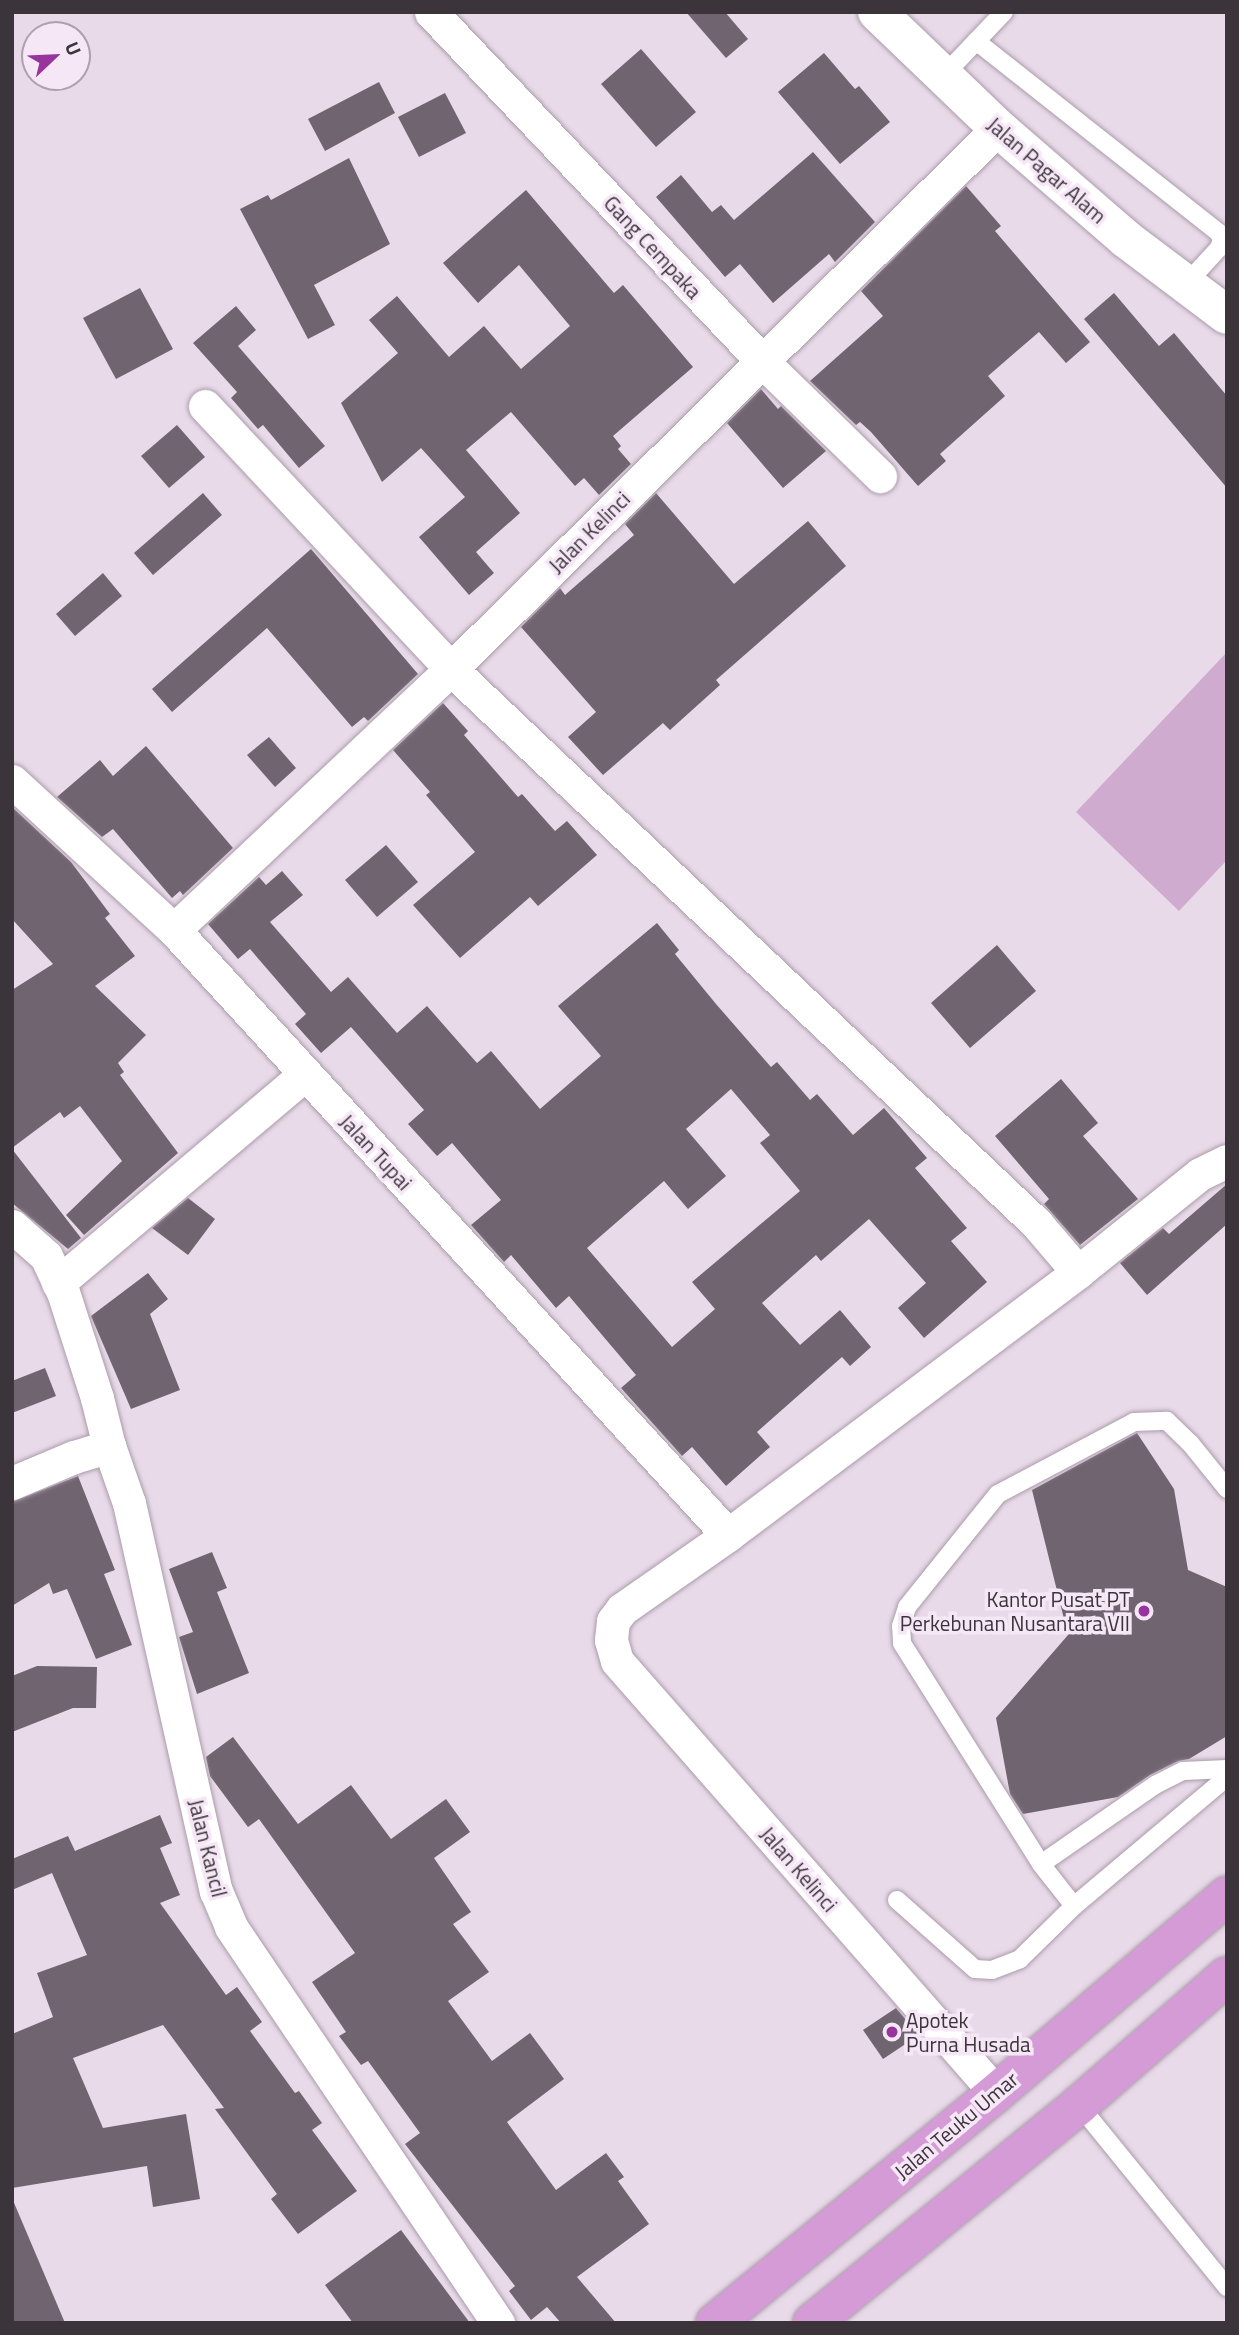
<!DOCTYPE html>
<style>
body{margin:0}
#map{position:relative;width:1239px;height:2335px;overflow:hidden;background:#e9dae9;font-family:"Titillium Web",sans-serif}
div>[style]{position:absolute}
[style*='--x']{left:calc(var(--x)*1px);top:calc(var(--y)*1px);width:calc(var(--w)*1px);rotate:calc(var(--a)*1deg)}
.green>*{inset:0;background:#cfabd0}
.building>*{inset:0;background:#716471}
.roads{filter:drop-shadow(0 0 2px #aa9caa) drop-shadow(0 0 2px #aa9caa)}
.service>*{height:18px;margin:-9px;padding:0 9px;transform-origin:9px;border-radius:9px;background:#fff}
.minor>*{height:33px;margin:-16.5px;padding:0 16.5px;transform-origin:16.5px;border-radius:16.5px;background:#fff}
.tertiary>*{height:38px;margin:-19px;padding:0 19px;transform-origin:19px;border-radius:19px;background:#fff}
.trunk>*{height:38px;margin:-19px;padding:0 19px;transform-origin:19px;border-radius:19px;background:#d49bd6}
.dots>*{width:19px;height:19px;translate:-50% -50%;box-sizing:border-box;border:4px solid #f6e7f6;border-radius:50%}
span{translate:-50% -50%;white-space:nowrap;text-align:center;line-height:1.15;-webkit-text-stroke:7px #f6e7f6;paint-order:stroke}
.street-label{font-size:21px;color:#3b353b}
.poi-label{font-size:21px;color:#3b353b}
.right{translate:-100% -50%;text-align:right}
.left{translate:0 -50%;text-align:left}
.frame{position:absolute;inset:0;border:14px solid #3b353b;pointer-events:none}
.north{position:absolute;left:21px;top:21px;width:70px;height:70px;box-sizing:border-box;background:#f6e7f6;border:2px solid #aba0ab;border-radius:50%;rotate:67deg;font-size:19px;font-weight:700;line-height:28px;text-align:center;color:#3b353b}
.north::after{content:'';display:block;margin:auto;width:24px;height:32px;background:#97359c;clip-path:polygon(50% 0,100% 100%,50% 72%,0 100%)}
</style>
<div id="map">
<div class="green">
<div style="clip-path:polygon(1227px 652px,1227px 860px,1179px 911px,1076px 812px)"></div>
</div>
<div class="building">
<div style="clip-path:polygon(686px 12px,725px 12px,748px 39px,726px 58px)"></div>
<div style="clip-path:polygon(641px 49px,696px 112px,656px 147px,601px 84px)"></div>
<div style="clip-path:polygon(824px 53px,855px 89px,859px 86px,890px 122px,840px 164px,778px 92px)"></div>
<div style="clip-path:polygon(379px 82px,395px 113px,325px 151px,308px 119px)"></div>
<div style="clip-path:polygon(445px 93px,466px 133px,419px 157px,398px 117px)"></div>
<div style="clip-path:polygon(813px 152px,875px 222px,835px 262px,829px 254px,773px 303px,740px 264px,725px 277px,656px 197px,681px 175px,712px 212px,721px 205px,734px 220px)"></div>
<div style="clip-path:polygon(349px 158px,390px 244px,314px 285px,335px 325px,308px 339px,240px 209px,268px 195px,271px 200px)"></div>
<div style="clip-path:polygon(966px 186px,1001px 226px,995px 231px,1090px 342px,1066px 363px,1039px 332px,988px 376px,1005px 396px,940px 454px,946px 461px,918px 486px,871px 432px,860px 422px,856px 425px,810px 381px,883px 316px,861px 291px)"></div>
<div style="clip-path:polygon(526px 190px,614px 293px,623px 285px,693px 367px,613px 436px,621px 446px,618px 449px,631px 464px,599px 495px,584px 478px,575px 486px,511px 412px,466px 450px,520px 513px,476px 552px,494px 573px,469px 595px,419px 537px,465px 497px,421px 448px,382px 482px,341px 403px,398px 353px,369px 320px,397px 296px,449px 357px,484px 326px,521px 369px,570px 326px,519px 265px,478px 303px,443px 263px)"></div>
<div style="clip-path:polygon(140px 288px,173px 349px,116px 379px,83px 318px)"></div>
<div style="clip-path:polygon(1114px 293px,1159px 346px,1174px 333px,1227px 396px,1227px 488px,1084px 319px)"></div>
<div style="clip-path:polygon(236px 306px,256px 330px,238px 346px,325px 446px,299px 468px,263px 425px,258px 429px,231px 398px,237px 392px,193px 343px)"></div>
<div style="clip-path:polygon(761px 389px,778px 409px,781px 406px,826px 451px,783px 488px,727px 423px)"></div>
<div style="clip-path:polygon(177px 425px,205px 457px,169px 488px,141px 456px)"></div>
<div style="clip-path:polygon(203px 493px,222px 515px,153px 575px,134px 553px)"></div>
<div style="clip-path:polygon(656px 493px,734px 584px,808px 521px,846px 566px,716px 680px,720px 685px,670px 730px,663px 723px,603px 775px,568px 737px,596px 712px,521px 627px,560px 588px,565px 595px,634px 535px,625px 524px)"></div>
<div style="clip-path:polygon(311px 549px,418px 674px,368px 721px,364px 717px,352px 727px,267px 628px,172px 712px,152px 689px)"></div>
<div style="clip-path:polygon(103px 573px,122px 596px,75px 636px,56px 614px)"></div>
<div style="clip-path:polygon(443px 703px,468px 731px,464px 735px,518px 797px,522px 794px,555px 831px,567px 821px,597px 855px,538px 906px,530px 897px,460px 958px,413px 905px,475px 852px,426px 795px,430px 792px,393px 750px)"></div>
<div style="clip-path:polygon(269px 737px,296px 768px,275px 787px,247px 755px)"></div>
<div style="clip-path:polygon(146px 746px,233px 848px,183px 895px,180px 891px,172px 898px,113px 829px,102px 837px,57px 797px,100px 760px,113px 776px)"></div>
<div style="clip-path:polygon(12px 807px,71px 862px,110px 914px,105px 918px,135px 956px,95px 986px,146px 1035px,118px 1063px,124px 1072px,120px 1075px,178px 1153px,84px 1235px,66px 1215px,122px 1161px,80px 1106px,64px 1118px,60px 1112px,12px 1148px,12px 990px,53px 964px,12px 919px)"></div>
<div style="clip-path:polygon(386px 845px,418px 882px,377px 917px,345px 880px)"></div>
<div style="clip-path:polygon(evenodd,282px 871px,303px 895px,270px 922px,331px 992px,348px 977px,397px 1033px,427px 1006px,477px 1063px,491px 1051px,540px 1109px,601px 1056px,558px 1006px,657px 923px,679px 950px,675px 954px,716px 1004px,771px 1067px,777px 1062px,810px 1100px,817px 1094px,853px 1135px,884px 1108px,927px 1158px,915px 1168px,967px 1228px,951px 1241px,987px 1282px,924px 1338px,898px 1308px,926px 1283px,869px 1219px,821px 1261px,816px 1255px,762px 1303px,800px 1345px,840px 1310px,871px 1347px,850px 1366px,842px 1357px,757px 1432px,770px 1447px,726px 1486px,692px 1447px,682px 1456px,621px 1388px,636px 1375px,569px 1296px,556px 1308px,511px 1255px,504px 1262px,471px 1225px,501px 1200px,452px 1143px,437px 1156px,408px 1124px,424px 1110px,351px 1027px,321px 1053px,295px 1024px,306px 1014px,250px 949px,238px 959px,208px 924px,259px 877px,266px 885px,282px 871px,731px 1089px,770px 1135px,760px 1143px,800px 1191px,692px 1282px,715px 1309px,672px 1347px,587px 1248px,664px 1181px,688px 1209px,726px 1176px,686px 1129px,731px 1089px)"></div>
<div style="clip-path:polygon(997px 945px,1036px 991px,970px 1048px,931px 1003px)"></div>
<div style="clip-path:polygon(1061px 1079px,1098px 1123px,1083px 1136px,1138px 1199px,1080px 1245px,1044px 1204px,1049px 1199px,995px 1136px)"></div>
<div style="clip-path:polygon(12px 1149px,81px 1238px,68px 1249px,12px 1203px)"></div>
<div style="clip-path:polygon(1227px 1184px,1227px 1224px,1147px 1295px,1120px 1263px,1163px 1228px,1169px 1234px)"></div>
<div style="clip-path:polygon(188px 1198px,215px 1219px,188px 1255px,152px 1228px)"></div>
<div style="clip-path:polygon(148px 1273px,168px 1299px,150px 1314px,180px 1390px,131px 1409px,91px 1316px)"></div>
<div style="clip-path:polygon(45px 1368px,56px 1396px,12px 1413px,12px 1381px)"></div>
<div style="clip-path:polygon(1137px 1433px,1174px 1489px,1188px 1570px,1227px 1587px,1227px 1736px,1189px 1759px,1178px 1761px,1150px 1775px,1118px 1797px,1023px 1814px,1010px 1794px,996px 1718px,1068px 1635px,1032px 1490px)"></div>
<div style="clip-path:polygon(78px 1476px,115px 1570px,104px 1574px,132px 1645px,96px 1659px,67px 1589px,53px 1594px,49px 1583px,12px 1606px,12px 1502px)"></div>
<div style="clip-path:polygon(212px 1552px,227px 1588px,217px 1592px,249px 1673px,197px 1694px,179px 1637px,193px 1632px,169px 1569px)"></div>
<div style="clip-path:polygon(37px 1666px,97px 1667px,96px 1708px,73px 1708px,12px 1732px,12px 1676px)"></div>
<div style="clip-path:polygon(233px 1737px,298px 1824px,351px 1785px,391px 1839px,446px 1799px,470px 1832px,434px 1858px,471px 1912px,453px 1924px,489px 1972px,448px 2001px,492px 2061px,530px 2033px,564px 2079px,507px 2122px,556px 2190px,606px 2153px,624px 2177px,618px 2181px,649px 2224px,577px 2277px,616px 2323px,561px 2323px,547px 2307px,531px 2320px,509px 2291px,515px 2286px,405px 2144px,420px 2133px,368px 2061px,361px 2065px,339px 2036px,346px 2032px,312px 1982px,355px 1953px,259px 1819px,248px 1827px,210px 1776px,206px 1757px)"></div>
<div style="clip-path:polygon(160px 1815px,172px 1843px,160px 1848px,180px 1895px,160px 1903px,226px 1995px,237px 1987px,262px 2022px,250px 2031px,295px 2093px,299px 2091px,322px 2123px,312px 2130px,357px 2191px,298px 2234px,271px 2199px,277px 2194px,215px 2109px,224px 2108px,163px 2025px,73px 2058px,103px 2128px,186px 2114px,200px 2199px,153px 2207px,147px 2166px,12px 2188px,12px 2034px,53px 2017px,37px 1973px,87px 1955px,52px 1873px,12px 1890px,12px 1859px,68px 1836px,75px 1851px)"></div>
<div style="clip-path:polygon(896px 2008px,919px 2035px,883px 2059px,863px 2030px)"></div>
<div style="clip-path:polygon(12px 2198px,65px 2323px,12px 2323px)"></div>
<div style="clip-path:polygon(401px 2230px,470px 2323px,353px 2323px,325px 2285px)"></div>
</div>
<div class="roads">
<div class="service">
<div style="--x:976;--y:41;--w:310;--a:38.3"></div>
<div style="--x:1219;--y:233;--w:8;--a:67"></div>
<div style="--x:1222;--y:240;--w:9;--a:111"></div>
<div style="--x:1219;--y:248;--w:49;--a:132.5"></div>
<div style="--x:944;--y:75;--w:87;--a:-46.4"></div>
<div style="--x:1041;--y:1864;--w:139;--a:-34.7"></div>
<div style="--x:1155;--y:1785;--w:31;--a:-27"></div>
<div style="--x:1183;--y:1771;--w:44;--a:-2.6"></div>
<div style="--x:897;--y:1900;--w:104;--a:41.5"></div>
<div style="--x:975;--y:1969;--w:17;--a:3"></div>
<div style="--x:992;--y:1970;--w:30;--a:-21"></div>
<div style="--x:1020;--y:1959;--w:76;--a:-44.5"></div>
<div style="--x:1074;--y:1906;--w:200;--a:-40.1"></div>
<div style="--x:1074;--y:1906;--w:53;--a:-128.2"></div>
<div style="--x:1041;--y:1864;--w:261;--a:-122.2"></div>
<div style="--x:902;--y:1643;--w:17;--a:-93"></div>
<div style="--x:901;--y:1626;--w:20;--a:-72"></div>
<div style="--x:907;--y:1607;--w:145;--a:-51.2"></div>
<div style="--x:998;--y:1494;--w:154;--a:-27.9"></div>
<div style="--x:1134;--y:1422;--w:33;--a:-2"></div>
<div style="--x:1167;--y:1421;--w:32;--a:44"></div>
<div style="--x:1190;--y:1443;--w:59;--a:51.2"></div>
<div style="--x:1079;--y:2105;--w:235;--a:50.9"></div>
</div>
<div class="minor">
<div style="--x:431;--y:12;--w:481;--a:46.5"></div>
<div style="--x:762;--y:361;--w:165;--a:44.3"></div>
<div style="--x:205;--y:406;--w:360;--a:46.9"></div>
<div style="--x:451;--y:669;--w:807;--a:43.44"></div>
<div style="--x:1037;--y:1224;--w:63;--a:49.5"></div>
<div style="--x:12;--y:781;--w:220;--a:42.6"></div>
<div style="--x:174;--y:930;--w:820;--a:47.52"></div>
<div style="--x:174;--y:930;--w:381;--a:-43.3"></div>
<div style="--x:451;--y:669;--w:769;--a:-44.68"></div>
<div style="--x:12;--y:1226;--w:45;--a:41.4"></div>
<div style="--x:46;--y:1256;--w:40;--a:65"></div>
<div style="--x:63;--y:1292;--w:111;--a:72.2"></div>
<div style="--x:97;--y:1398;--w:49;--a:76"></div>
<div style="--x:109;--y:1446;--w:60;--a:70.7"></div>
<div style="--x:129;--y:1503;--w:398;--a:77.4"></div>
<div style="--x:216;--y:1891;--w:39;--a:67"></div>
<div style="--x:231;--y:1927;--w:478;--a:56"></div>
<div style="--x:58;--y:1283;--w:324;--a:-40.2"></div>
<div style="--x:12;--y:1483;--w:67;--a:-22.8"></div>
<div style="--x:74;--y:1457;--w:37;--a:-17"></div>
<div style="--x:996;--y:2093;--w:575;--a:-131.26"></div>
<div style="--x:617;--y:1661;--w:22;--a:-106"></div>
<div style="--x:611;--y:1640;--w:19;--a:-84"></div>
<div style="--x:613;--y:1621;--w:15;--a:-53"></div>
<div style="--x:622;--y:1609;--w:129;--a:-34.9"></div>
<div style="--x:728;--y:1535;--w:438;--a:-36.9"></div>
<div style="--x:1078;--y:1272;--w:156;--a:-38.8"></div>
<div style="--x:1200;--y:1174;--w:30;--a:-26"></div>
</div>
<div class="tertiary">
<div style="--x:877;--y:12;--w:168;--a:43.8"></div>
<div style="--x:998;--y:128;--w:169;--a:40.9"></div>
<div style="--x:1126;--y:239;--w:126;--a:37"></div>
</div>
<div class="trunk">
<div style="--x:715;--y:2323;--w:363;--a:-39.3"></div>
<div style="--x:996;--y:2093;--w:304;--a:-40.5"></div>
<div style="--x:812;--y:2323;--w:345;--a:-39.2"></div>
<div style="--x:1079;--y:2105;--w:196;--a:-41.1"></div>
</div>
</div>
<div class="dots">
<div style="left:1144px;top:1611px;background:#97359c"></div>
<div style="left:892px;top:2032px;background:#97359c"></div>
</div>
<div class="street-label">
<span style="left:1047px;top:170px;rotate:41deg">Jalan Pagar Alam</span>
<span style="left:653px;top:247px;rotate:47deg">Gang Cempaka</span>
<span style="left:589px;top:532px;rotate:-45deg">Jalan Kelinci</span>
<span style="left:376px;top:1152px;rotate:47deg">Jalan Tupai</span>
<span style="left:208px;top:1848px;rotate:76deg">Jalan Kancil</span>
<span style="left:799px;top:1869px;rotate:49deg">Jalan Kelinci</span>
<span style="left:956px;top:2125px;rotate:-40deg">Jalan Teuku Umar</span>
</div>
<div class="poi-label">
<span class="right" style="left:1130px;top:1611px">Kantor Pusat PT<br>Perkebunan Nusantara VII</span>
<span class="left" style="left:906px;top:2032px">Apotek<br>Purna Husada</span>
</div>
<div class="frame"></div>
<div class="north">U</div>
</div>
